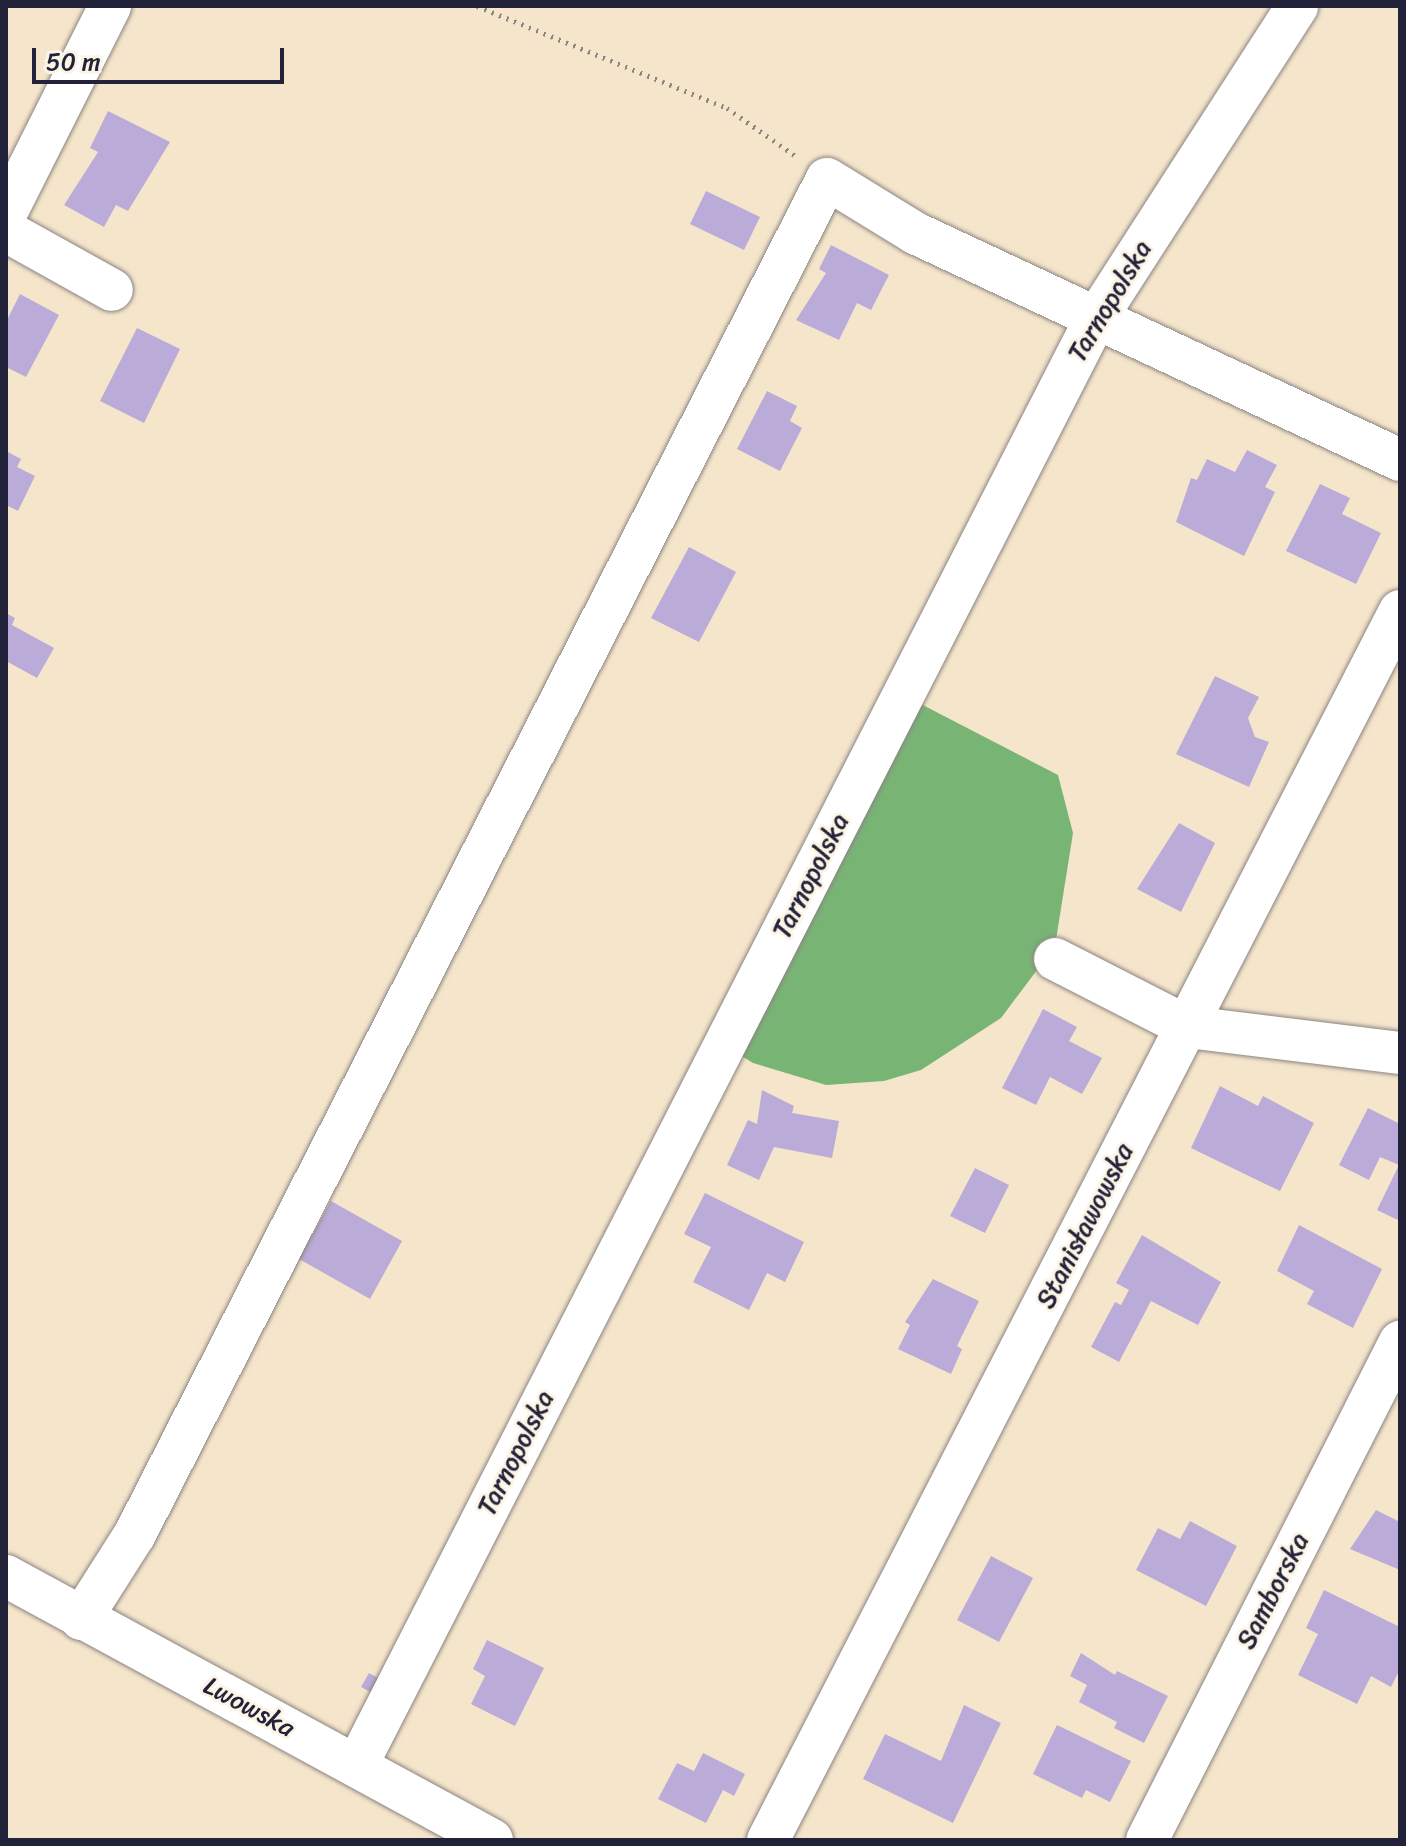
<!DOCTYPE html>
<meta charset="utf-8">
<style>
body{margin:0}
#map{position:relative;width:1406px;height:1846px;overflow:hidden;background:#f5e6cb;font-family:Sriracha,sans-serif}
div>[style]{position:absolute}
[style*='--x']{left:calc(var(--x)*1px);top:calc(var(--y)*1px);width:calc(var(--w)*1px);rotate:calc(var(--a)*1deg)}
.forest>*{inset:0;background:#78b575}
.building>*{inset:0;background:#bbabd8}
.path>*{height:5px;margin-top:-2.5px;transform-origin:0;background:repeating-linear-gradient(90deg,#8c8483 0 2px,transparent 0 8px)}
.roads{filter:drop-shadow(0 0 2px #8c8483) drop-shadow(0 0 2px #8c8483)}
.minor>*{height:42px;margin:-21px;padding:0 21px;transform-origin:21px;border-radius:21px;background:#fff}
span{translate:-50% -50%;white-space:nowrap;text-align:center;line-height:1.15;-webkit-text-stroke:6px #fcf5e5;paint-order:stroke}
.street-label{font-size:26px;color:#22223b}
.frame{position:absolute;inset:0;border:8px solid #22223b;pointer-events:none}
.scale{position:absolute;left:32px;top:48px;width:252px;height:36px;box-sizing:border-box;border:4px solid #22223b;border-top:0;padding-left:10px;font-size:24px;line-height:28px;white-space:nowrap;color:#22223b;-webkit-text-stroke:6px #fcf5e5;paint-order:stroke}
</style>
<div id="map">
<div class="forest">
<div style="clip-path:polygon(915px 701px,1058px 775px,1073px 833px,1055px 946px,1001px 1018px,921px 1070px,884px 1081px,826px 1085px,753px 1063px,740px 1055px)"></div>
</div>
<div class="building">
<div style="clip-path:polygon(108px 111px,170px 142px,128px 211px,116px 205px,104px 227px,64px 205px,98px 152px,90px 148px)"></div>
<div style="clip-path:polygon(706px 191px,760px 217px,744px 250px,690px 224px)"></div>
<div style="clip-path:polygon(831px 245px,889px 275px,871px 310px,857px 303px,839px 340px,796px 320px,826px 273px,819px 269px)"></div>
<div style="clip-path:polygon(20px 294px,59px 315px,26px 377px,6px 367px,6px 322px)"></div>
<div style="clip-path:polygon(137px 328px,180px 349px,144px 423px,100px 401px)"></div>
<div style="clip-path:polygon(767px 391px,797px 406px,790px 421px,802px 428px,780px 471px,737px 449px)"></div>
<div style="clip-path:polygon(1247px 450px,1277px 465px,1265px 487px,1275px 492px,1244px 556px,1176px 522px,1191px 478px,1197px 480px,1207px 459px,1235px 472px)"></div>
<div style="clip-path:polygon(6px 451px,21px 459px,17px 467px,35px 476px,18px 511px,6px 505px)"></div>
<div style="clip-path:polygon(1320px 484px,1350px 498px,1342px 514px,1381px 533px,1356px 584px,1286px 551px)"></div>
<div style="clip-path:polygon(689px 547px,736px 572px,699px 642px,651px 618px)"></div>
<div style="clip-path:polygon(6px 613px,15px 618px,12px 625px,54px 648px,37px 678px,6px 661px)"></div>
<div style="clip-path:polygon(1215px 676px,1259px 697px,1248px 718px,1255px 737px,1269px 742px,1249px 787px,1176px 754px)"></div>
<div style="clip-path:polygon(1179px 823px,1215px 843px,1181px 912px,1137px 889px)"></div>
<div style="clip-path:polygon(1043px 1009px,1077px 1027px,1069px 1041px,1102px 1058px,1082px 1094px,1050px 1077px,1036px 1105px,1002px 1088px)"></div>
<div style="clip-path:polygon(1220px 1086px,1258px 1106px,1263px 1096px,1314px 1123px,1280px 1191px,1191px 1148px)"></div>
<div style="clip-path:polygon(762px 1090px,794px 1106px,792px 1113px,839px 1121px,832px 1158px,774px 1147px,759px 1180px,727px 1165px,748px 1120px,757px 1124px)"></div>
<div style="clip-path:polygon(1368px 1108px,1400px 1124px,1400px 1221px,1377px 1210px,1399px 1165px,1380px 1157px,1369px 1180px,1339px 1165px)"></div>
<div style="clip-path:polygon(975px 1168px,1009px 1185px,985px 1233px,950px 1216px)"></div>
<div style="clip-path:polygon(705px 1193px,804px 1242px,785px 1282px,767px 1273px,749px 1310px,693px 1282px,711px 1247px,684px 1234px)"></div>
<div style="clip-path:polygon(331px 1201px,402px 1241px,370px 1299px,299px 1259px)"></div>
<div style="clip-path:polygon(1299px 1225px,1382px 1269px,1353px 1328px,1307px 1304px,1314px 1291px,1277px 1271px)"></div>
<div style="clip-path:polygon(1142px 1235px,1221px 1282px,1198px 1325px,1151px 1301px,1119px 1362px,1091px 1347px,1115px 1302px,1121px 1305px,1129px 1290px,1116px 1283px)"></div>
<div style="clip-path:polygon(933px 1279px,979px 1301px,957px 1346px,962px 1349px,951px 1374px,898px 1349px,910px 1325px,905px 1322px)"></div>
<div style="clip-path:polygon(1376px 1510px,1400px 1522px,1400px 1570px,1350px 1549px)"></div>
<div style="clip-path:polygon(1190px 1521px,1237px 1546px,1206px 1606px,1136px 1570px,1158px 1528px,1180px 1539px)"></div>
<div style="clip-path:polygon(991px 1556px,1033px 1578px,999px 1642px,957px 1620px)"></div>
<div style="clip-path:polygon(1324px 1590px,1400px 1627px,1400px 1669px,1391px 1687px,1371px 1676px,1357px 1704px,1298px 1675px,1318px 1634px,1306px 1628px)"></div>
<div style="clip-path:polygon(487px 1640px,544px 1668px,515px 1726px,471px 1704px,485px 1676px,473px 1669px)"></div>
<div style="clip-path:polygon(1081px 1653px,1115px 1675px,1117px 1671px,1168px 1696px,1144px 1743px,1114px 1728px,1117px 1722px,1079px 1702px,1087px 1685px,1070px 1676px)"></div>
<div style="clip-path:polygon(369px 1673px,380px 1679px,372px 1693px,361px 1687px)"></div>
<div style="clip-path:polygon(964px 1705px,1001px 1723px,953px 1823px,863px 1779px,885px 1734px,941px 1761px)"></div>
<div style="clip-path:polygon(1057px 1725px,1131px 1761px,1110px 1802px,1086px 1790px,1082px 1798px,1033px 1774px)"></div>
<div style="clip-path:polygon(703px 1753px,745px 1774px,734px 1796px,723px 1790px,706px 1823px,658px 1799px,677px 1763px,694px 1771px)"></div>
</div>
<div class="path">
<div style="--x:477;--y:6;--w:270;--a:22.2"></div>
<div style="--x:727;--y:108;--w:85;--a:35"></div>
</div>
<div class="roads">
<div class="minor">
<div style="--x:6;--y:213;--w:232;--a:-63.3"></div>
<div style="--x:6;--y:231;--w:121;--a:29.1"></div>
<div style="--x:1055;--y:959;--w:149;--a:27.1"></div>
<div style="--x:1188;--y:1027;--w:214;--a:7"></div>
<div style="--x:6;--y:1576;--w:553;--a:28.51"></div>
<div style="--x:81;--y:1619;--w:101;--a:-57.6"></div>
<div style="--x:135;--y:1534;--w:1521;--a:-62.95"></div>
<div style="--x:827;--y:179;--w:103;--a:31.5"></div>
<div style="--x:915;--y:233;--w:535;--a:25.08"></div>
<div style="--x:357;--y:1765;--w:1623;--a:-62.95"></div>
<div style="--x:1095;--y:320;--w:373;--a:-57.2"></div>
<div style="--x:768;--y:1840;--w:1382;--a:-62.79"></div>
<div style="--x:1147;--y:1840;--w:559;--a:-63.07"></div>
</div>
</div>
<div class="street-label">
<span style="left:1110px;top:301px;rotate:-59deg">Tarnopolska</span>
<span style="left:811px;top:876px;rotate:-63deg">Tarnopolska</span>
<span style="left:1085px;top:1226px;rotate:-63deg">Stanisławowska</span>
<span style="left:516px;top:1453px;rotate:-63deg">Tarnopolska</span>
<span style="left:1273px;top:1591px;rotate:-63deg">Samborska</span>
<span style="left:249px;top:1707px;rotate:28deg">Lwowska</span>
</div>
<div class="frame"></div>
<div class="scale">50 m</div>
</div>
